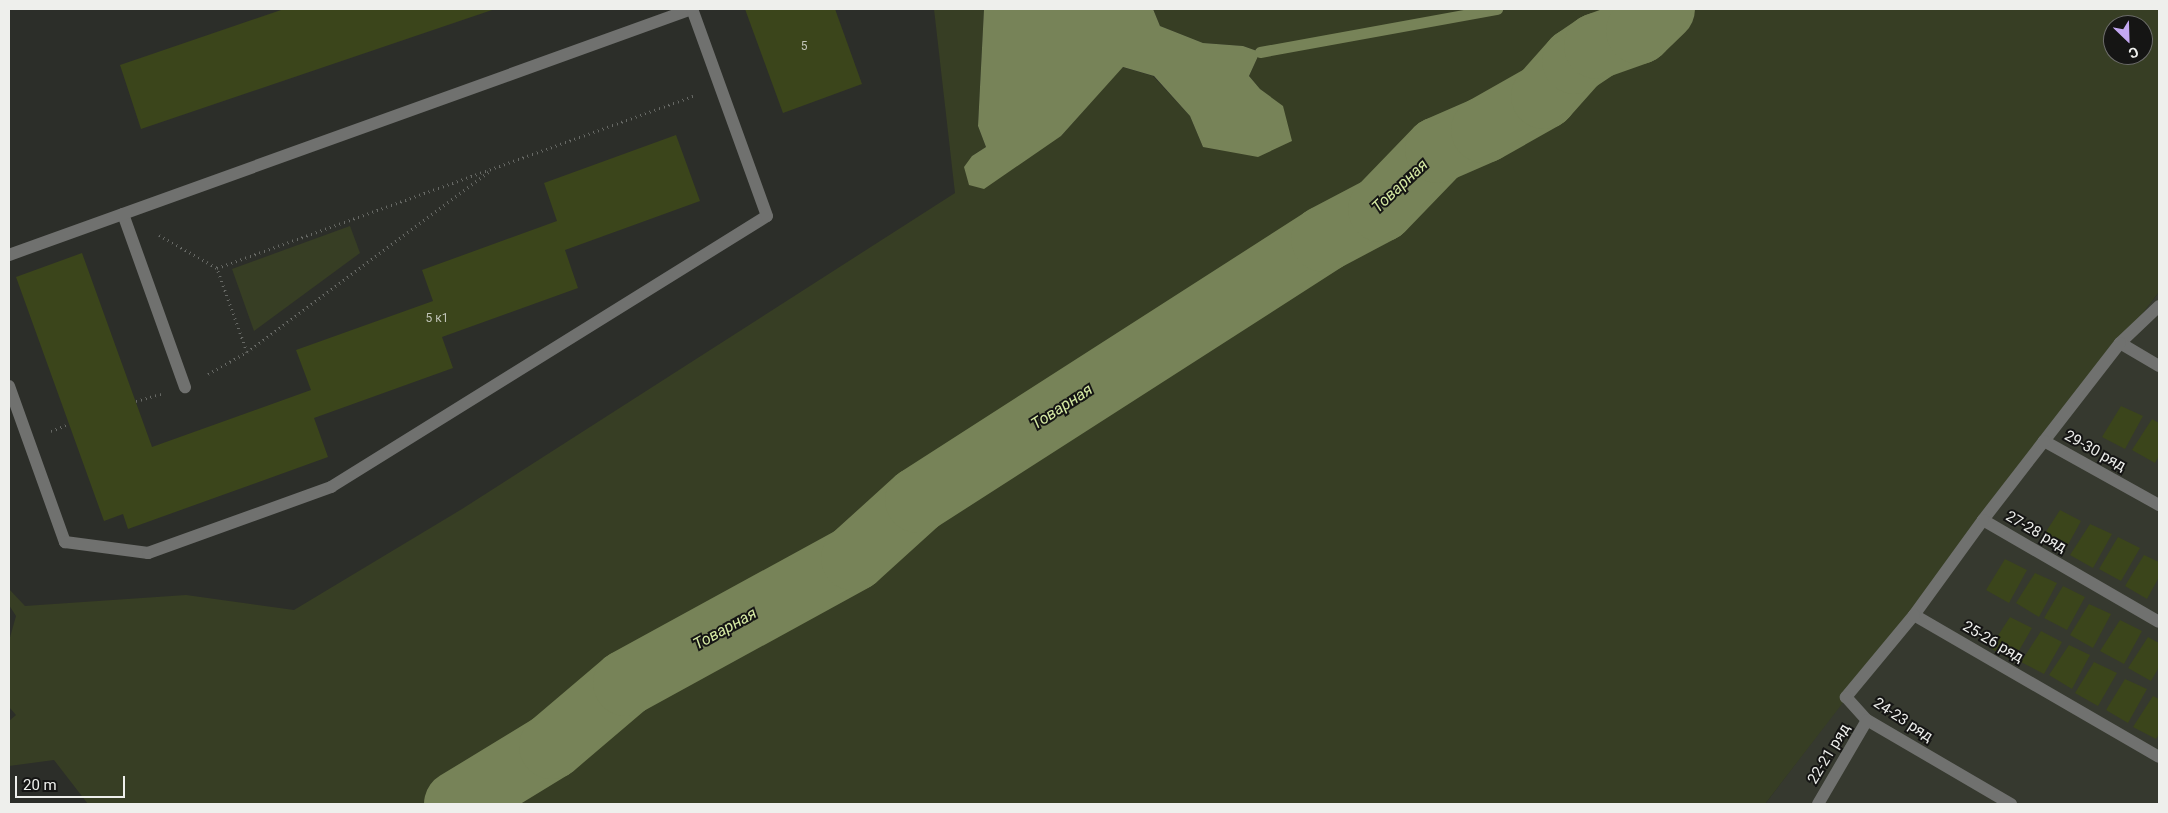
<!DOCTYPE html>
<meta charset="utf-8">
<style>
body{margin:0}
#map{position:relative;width:2168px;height:813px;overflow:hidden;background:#2c2e29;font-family:Roboto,sans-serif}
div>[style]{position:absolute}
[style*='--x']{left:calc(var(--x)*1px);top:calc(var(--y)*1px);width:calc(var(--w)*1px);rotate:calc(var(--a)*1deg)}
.built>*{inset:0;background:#36392f}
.green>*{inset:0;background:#373e24}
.water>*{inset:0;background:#778358}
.stream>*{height:11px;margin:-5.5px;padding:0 5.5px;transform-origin:5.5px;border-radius:5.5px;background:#778358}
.river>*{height:66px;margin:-33px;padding:0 33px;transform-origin:33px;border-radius:33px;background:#778358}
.building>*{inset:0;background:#3b451b}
.path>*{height:3px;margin-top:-1.5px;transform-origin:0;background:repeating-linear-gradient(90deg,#676965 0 1px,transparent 0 5px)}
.service>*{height:12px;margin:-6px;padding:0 6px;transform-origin:6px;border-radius:6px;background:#70716f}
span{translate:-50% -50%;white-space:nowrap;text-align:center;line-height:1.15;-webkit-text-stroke:4px #151514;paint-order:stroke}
.number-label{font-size:12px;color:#c1c4b8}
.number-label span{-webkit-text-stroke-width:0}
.street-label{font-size:15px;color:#eeefec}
.water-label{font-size:16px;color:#d6eaa3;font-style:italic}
.frame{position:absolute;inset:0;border:10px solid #eeefec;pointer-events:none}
.north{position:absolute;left:2103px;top:15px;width:50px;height:50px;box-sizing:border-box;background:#151514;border:1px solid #6c6c6a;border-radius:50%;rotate:156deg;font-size:14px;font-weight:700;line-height:20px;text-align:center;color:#eeefec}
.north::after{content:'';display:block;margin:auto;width:18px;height:22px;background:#c3a7f2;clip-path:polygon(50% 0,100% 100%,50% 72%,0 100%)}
.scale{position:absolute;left:15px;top:776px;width:110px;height:22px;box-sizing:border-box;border:2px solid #eeefec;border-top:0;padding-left:6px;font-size:15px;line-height:18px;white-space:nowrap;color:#eeefec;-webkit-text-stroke:4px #151514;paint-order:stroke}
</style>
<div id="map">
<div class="built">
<div style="clip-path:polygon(2159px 292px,2159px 804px,1765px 804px,1846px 697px)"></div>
</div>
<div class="green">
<div style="clip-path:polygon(evenodd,934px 9px,984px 9px,978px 126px,986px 147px,972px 156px,1061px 136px,1122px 67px,1153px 76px,1190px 116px,1203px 147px,1283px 107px,1260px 89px,1249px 76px,1260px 52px,1243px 46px,1203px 43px,1160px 26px,1153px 9px,2159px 9px,2159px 292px,1765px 804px,88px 804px,54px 760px,9px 766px,9px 721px,16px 715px,9px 707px,9px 641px,16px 616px,9px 605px,9px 589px,25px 606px,186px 595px,294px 610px,462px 509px,955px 193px,934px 9px,2113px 25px,2143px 25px,2143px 55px,2113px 55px,2113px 25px)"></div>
<div style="clip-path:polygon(350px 226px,360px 253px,254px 331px,232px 269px)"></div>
</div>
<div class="water">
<div style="clip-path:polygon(984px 9px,1153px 9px,1160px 26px,1203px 43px,1243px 46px,1260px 52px,1249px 76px,1260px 89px,1283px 106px,1292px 141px,1258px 157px,1203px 147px,1190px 116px,1154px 76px,1123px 67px,1061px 136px,984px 189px,969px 185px,964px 167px,972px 156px,986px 147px,978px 126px)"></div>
</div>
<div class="stream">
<div style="--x:1260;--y:52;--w:241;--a:-10.3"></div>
</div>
<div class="river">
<div style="--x:457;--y:804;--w:111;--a:-31.4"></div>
<div style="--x:552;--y:746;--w:97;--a:-40.4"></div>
<div style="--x:626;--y:683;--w:260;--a:-28.7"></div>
<div style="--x:854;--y:558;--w:86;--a:-42.2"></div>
<div style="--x:918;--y:500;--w:483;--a:-32.7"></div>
<div style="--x:1324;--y:239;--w:64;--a:-27.8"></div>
<div style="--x:1381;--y:209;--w:82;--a:-46"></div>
<div style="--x:1438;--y:150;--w:50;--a:-23.5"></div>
<div style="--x:1484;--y:130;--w:69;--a:-29.5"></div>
<div style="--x:1544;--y:96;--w:47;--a:-48.5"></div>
<div style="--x:1575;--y:61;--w:27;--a:-34"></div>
<div style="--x:1597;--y:46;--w:45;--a:-19.7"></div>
<div style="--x:1639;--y:31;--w:32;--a:-44"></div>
</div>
<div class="building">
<div style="clip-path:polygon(284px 9px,495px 9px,141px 129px,120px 65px)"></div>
<div style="clip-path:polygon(745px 9px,835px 9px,862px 84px,783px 113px)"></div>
<div style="clip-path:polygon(676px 135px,700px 201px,565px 250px,578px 288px,442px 337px,453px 368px,314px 418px,328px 457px,128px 529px,123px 514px,104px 521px,16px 277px,82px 253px,152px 447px,311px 390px,296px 350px,433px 301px,422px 270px,557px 221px,544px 183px)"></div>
<div style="clip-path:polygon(2121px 406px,2143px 416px,2125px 449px,2102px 437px)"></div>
<div style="clip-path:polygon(2152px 419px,2159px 423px,2159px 456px,2155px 463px,2132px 450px)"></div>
<div style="clip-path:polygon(2060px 510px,2081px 521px,2063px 554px,2040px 541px)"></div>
<div style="clip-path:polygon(2090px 524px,2112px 534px,2093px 568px,2070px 555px)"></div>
<div style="clip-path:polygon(2118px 537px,2140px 548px,2121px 581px,2099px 569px)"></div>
<div style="clip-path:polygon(2144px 555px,2159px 562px,2159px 577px,2147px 599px,2125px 586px)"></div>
<div style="clip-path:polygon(2005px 559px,2027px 570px,2009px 603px,1986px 590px)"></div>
<div style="clip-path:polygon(2035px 573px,2057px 583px,2039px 617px,2016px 603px)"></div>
<div style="clip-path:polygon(2063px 586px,2085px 597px,2067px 630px,2044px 618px)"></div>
<div style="clip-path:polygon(2089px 604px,2111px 614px,2093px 648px,2070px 635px)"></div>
<div style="clip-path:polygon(2010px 617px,2032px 628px,2013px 661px,1990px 648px)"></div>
<div style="clip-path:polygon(2120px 620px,2142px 631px,2124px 664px,2100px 651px)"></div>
<div style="clip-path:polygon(2041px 631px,2062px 642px,2044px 674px,2021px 662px)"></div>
<div style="clip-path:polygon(2148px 637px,2159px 643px,2159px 667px,2151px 681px,2128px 668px)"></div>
<div style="clip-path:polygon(2069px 645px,2090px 655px,2072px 689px,2049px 675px)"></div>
<div style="clip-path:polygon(2094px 662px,2117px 673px,2098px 706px,2075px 693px)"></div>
<div style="clip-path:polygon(2125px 679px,2147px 689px,2128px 723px,2106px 710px)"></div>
<div style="clip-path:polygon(2153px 696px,2159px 699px,2159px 734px,2156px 739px,2133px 727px)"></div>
</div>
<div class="path">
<div style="--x:159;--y:235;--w:67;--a:29.6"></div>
<div style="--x:247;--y:352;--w:89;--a:-109.7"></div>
<div style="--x:217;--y:268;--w:509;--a:-19.86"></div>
<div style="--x:208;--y:374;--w:45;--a:-29.4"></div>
<div style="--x:247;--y:352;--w:303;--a:-36.7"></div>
<div style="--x:136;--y:401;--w:26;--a:-16"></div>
<div style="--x:51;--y:431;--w:19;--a:-21"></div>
</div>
<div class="service">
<div style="--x:123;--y:214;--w:184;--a:70.3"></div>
<div style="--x:9;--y:255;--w:726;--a:-19.81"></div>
<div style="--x:2159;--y:306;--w:54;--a:136.5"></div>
<div style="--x:2120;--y:343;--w:45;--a:30.5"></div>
<div style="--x:2120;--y:343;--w:124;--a:127.8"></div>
<div style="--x:2044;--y:441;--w:132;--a:29.1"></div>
<div style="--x:9;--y:386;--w:166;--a:70.3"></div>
<div style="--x:65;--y:542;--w:84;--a:7.5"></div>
<div style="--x:148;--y:553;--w:195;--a:-19.8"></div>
<div style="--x:331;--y:487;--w:513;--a:-31.86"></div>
<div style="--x:767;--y:216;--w:220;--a:-109.9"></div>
<div style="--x:2044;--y:441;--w:100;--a:127.7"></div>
<div style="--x:1983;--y:520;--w:203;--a:30.1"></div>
<div style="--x:1983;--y:520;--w:117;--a:126"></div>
<div style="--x:1914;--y:615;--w:283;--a:30.1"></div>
<div style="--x:1914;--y:615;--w:107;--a:129.7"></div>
<div style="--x:1846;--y:697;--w:31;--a:48"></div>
<div style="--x:1867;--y:720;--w:167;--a:30.3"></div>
<div style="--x:1818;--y:804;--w:97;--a:-59.7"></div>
</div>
<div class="number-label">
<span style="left:804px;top:47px">5</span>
<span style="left:437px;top:319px">5 к1</span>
</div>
<div class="street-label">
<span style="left:2095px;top:451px;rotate:29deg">29-30 ряд</span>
<span style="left:2036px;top:532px;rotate:30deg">27-28 ряд</span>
<span style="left:1993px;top:642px;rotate:30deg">25-26 ряд</span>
<span style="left:1903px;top:720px;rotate:33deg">24-23 ряд</span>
<span style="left:1829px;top:754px;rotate:-59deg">22-21 ряд</span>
</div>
<div class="water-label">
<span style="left:1400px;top:186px;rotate:-43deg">Товарная</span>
<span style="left:1062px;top:407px;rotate:-33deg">Товарная</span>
<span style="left:725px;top:629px;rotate:-29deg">Товарная</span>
</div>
<div class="frame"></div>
<div class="north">С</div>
<div class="scale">20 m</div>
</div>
